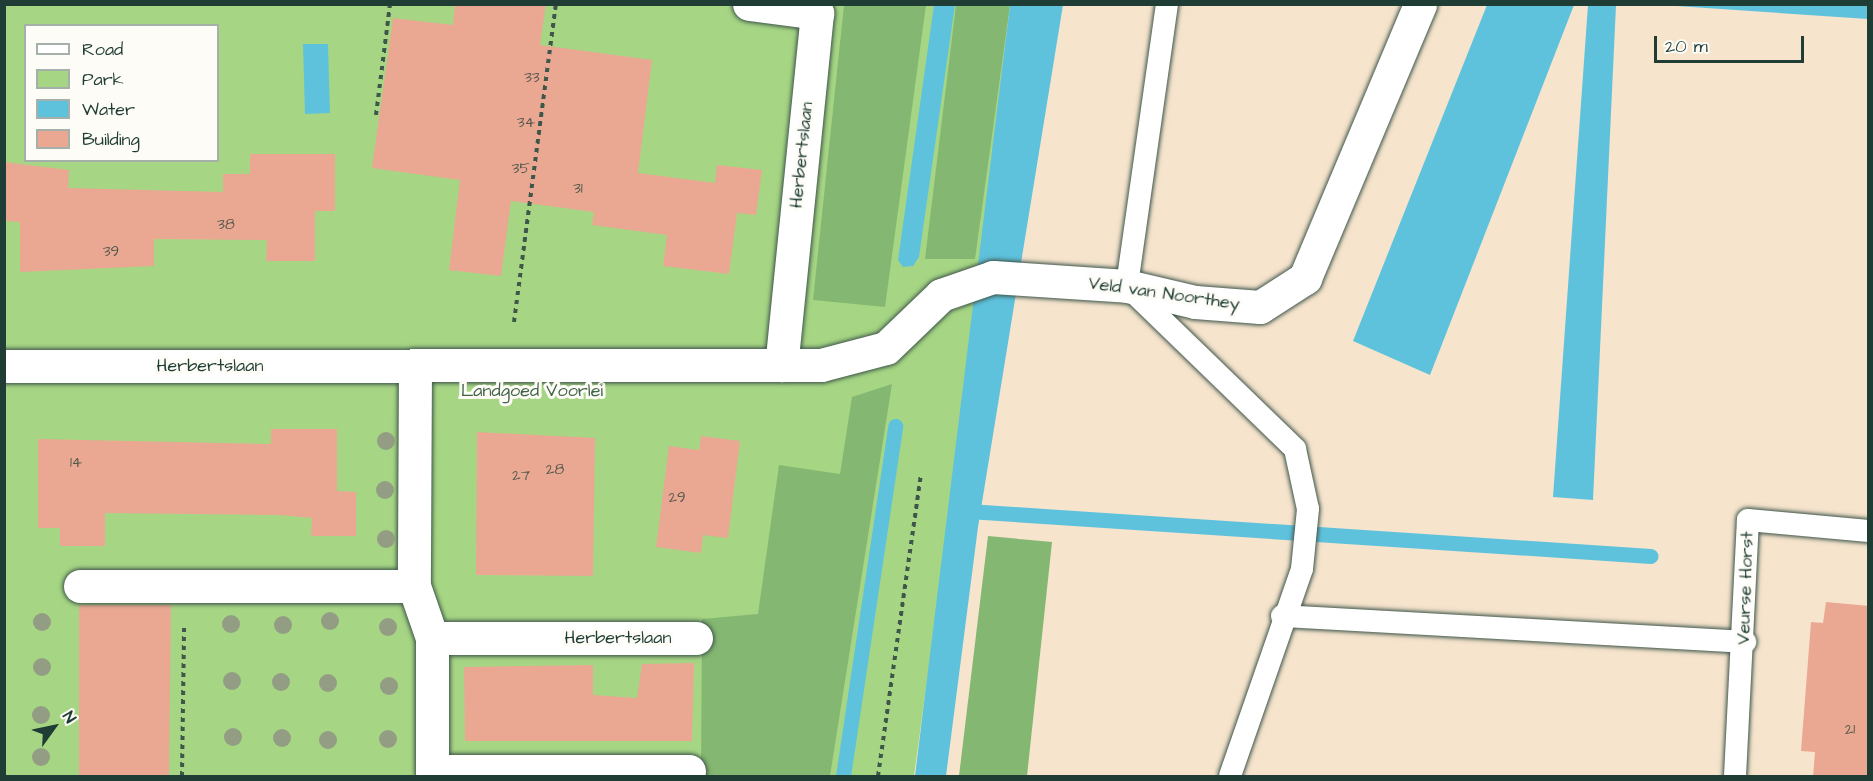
<!DOCTYPE html>
<style>
body{margin:0}
#map{position:relative;width:1873px;height:781px;overflow:hidden;background:#f6e4cd;font-family:"Architects Daughter",sans-serif}
div>[style]{position:absolute}
[style*='--x']{left:calc(var(--x)*1px);top:calc(var(--y)*1px);width:calc(var(--w)*1px);rotate:calc(var(--a)*1deg)}
.green>*{inset:0;background:#a6d684}
.forest>*{inset:0;background:#84b772}
.water>*{inset:0;background:#5fc2dd}
.stream>*{height:15px;margin:-7.5px;padding:0 7.5px;transform-origin:7.5px;border-radius:7.5px;background:#5fc2dd}
.building>*{inset:0;background:#eaa893}
.path>*{height:4px;margin-top:-2px;transform-origin:0;background:repeating-linear-gradient(90deg,#3f564b 0 4.5px,transparent 0 9px)}
.roads{filter:drop-shadow(0 0 2px #3f564b) drop-shadow(0 0 2px #3f564b)}
.lane>*{height:22px;margin:-11px;padding:0 11px;transform-origin:11px;border-radius:11px;background:#fff}
.street>*{height:33px;margin:-16.5px;padding:0 16.5px;transform-origin:16.5px;border-radius:16.5px;background:#fff}
.trees>*{width:18px;height:18px;margin:-9px;border-radius:50%;background:#929d84}
span{translate:-50% -50%;white-space:nowrap;text-align:center;line-height:1.15;-webkit-text-stroke:6px #fdfcf7;paint-order:stroke}
.number-label{font-size:15px;color:#52584c}
.number-label span{-webkit-text-stroke-width:0}
.street-label{font-size:18px;color:#1f3d34}
.park-label{font-size:18px;color:#416348}
.frame{position:absolute;inset:0;border:6px solid #1f3d34;pointer-events:none}
.legend{position:absolute;left:24px;top:24px;width:195px;height:138px;box-sizing:border-box;background:#fdfcf7;border:2px solid #a4b0a9;margin:0;padding:8px 10px;list-style:none;font-size:18px;color:#1f3d34}
.legend li{display:flex;align-items:center;gap:12px;height:30px}
.legend b{width:30px;border:2px solid #a4b0a9}
.north{position:absolute;left:24px;top:697px;width:60px;height:60px;-webkit-text-stroke:4px #fdfcf7;paint-order:stroke;rotate:57deg;font-size:16px;font-weight:700;line-height:24px;text-align:center;color:#1f3d34}
.north::after{content:'';display:block;margin:auto;width:21px;height:27px;background:#1f3d34;clip-path:polygon(50% 0,100% 100%,50% 72%,0 100%)}
.scale{position:absolute;left:1654px;top:36px;width:150px;height:27px;box-sizing:border-box;border:3px solid #1f3d34;border-top:0;padding-left:8px;font-size:18px;line-height:21px;white-space:nowrap;color:#1f3d34;-webkit-text-stroke:4px #fdfcf7;paint-order:stroke}
</style>
<div id="map">
<div class="green">
<div style="clip-path:polygon(evenodd,5px 5px,1010px 5px,957px 463px,914px 776px,5px 776px,5px 5px,26px 26px,218px 26px,218px 160px,26px 160px,26px 26px)"></div>
</div>
<div class="forest">
<div style="clip-path:polygon(844px 5px,926px 5px,885px 307px,813px 300px)"></div>
<div style="clip-path:polygon(956px 5px,1010px 5px,975px 259px,925px 259px)"></div>
<div style="clip-path:polygon(892px 384px,830px 776px,701px 776px,702px 619px,758px 614px,779px 465px,840px 474px,852px 397px)"></div>
<div style="clip-path:polygon(988px 536px,1052px 542px,1027px 776px,959px 776px)"></div>
</div>
<div class="water">
<div style="clip-path:polygon(934px 5px,955px 5px,919px 257px,913px 266px,903px 267px,898px 260px)"></div>
<div style="clip-path:polygon(1010px 5px,1063px 5px,978px 527px,946px 776px,915px 776px)"></div>
<div style="clip-path:polygon(1487px 5px,1574px 5px,1430px 375px,1353px 341px)"></div>
<div style="clip-path:polygon(1588px 5px,1616px 5px,1593px 500px,1553px 497px)"></div>
<div style="clip-path:polygon(1662px 5px,1868px 5px,1868px 19px)"></div>
<div style="clip-path:polygon(303px 44px,328px 44px,330px 113px,305px 114px)"></div>
</div>
<div class="stream">
<div style="--x:968;--y:511;--w:684;--a:3.77"></div>
<div style="--x:843;--y:776;--w:354;--a:-81.5"></div>
</div>
<div class="building">
<div style="clip-path:polygon(455px 4px,546px 4px,540px 45px,652px 60px,638px 173px,715px 183px,717px 165px,762px 170px,756px 215px,737px 213px,729px 274px,663px 266px,667px 235px,592px 225px,594px 212px,511px 201px,501px 276px,449px 270px,460px 180px,372px 168px,393px 18px,453px 25px)"></div>
<div style="clip-path:polygon(250px 154px,335px 154px,335px 211px,315px 211px,315px 261px,266px 261px,267px 240px,154px 239px,154px 266px,20px 272px,20px 222px,4px 221px,4px 162px,69px 170px,68px 188px,223px 192px,223px 174px,250px 174px)"></div>
<div style="clip-path:polygon(271px 429px,337px 429px,337px 491px,356px 492px,356px 536px,311px 536px,312px 518px,280px 515px,105px 513px,105px 546px,60px 546px,60px 528px,38px 528px,38px 439px,271px 444px)"></div>
<div style="clip-path:polygon(477px 432px,595px 438px,593px 576px,476px 575px)"></div>
<div style="clip-path:polygon(701px 436px,740px 441px,728px 538px,703px 535px,701px 553px,656px 547px,669px 446px,699px 450px)"></div>
<div style="clip-path:polygon(1826px 602px,1869px 606px,1869px 777px,1813px 777px,1815px 752px,1801px 751px,1811px 622px,1823px 623px)"></div>
<div style="clip-path:polygon(79px 605px,171px 605px,169px 777px,79px 777px)"></div>
<div style="clip-path:polygon(694px 663px,692px 741px,465px 741px,464px 667px,593px 665px,593px 695px,637px 698px,642px 664px)"></div>
</div>
<div class="path">
<div style="--x:376;--y:115;--w:112;--a:-82.8"></div>
<div style="--x:514;--y:322;--w:321;--a:-82.5"></div>
<div style="--x:182;--y:776;--w:148;--a:-89.2"></div>
<div style="--x:878;--y:776;--w:305;--a:-81.9"></div>
</div>
<div class="roads">
<div class="lane">
<div style="--x:1167;--y:4;--w:285;--a:98.1"></div>
<div style="--x:1127;--y:286;--w:234;--a:44.1"></div>
<div style="--x:1295;--y:449;--w:61;--a:77.8"></div>
<div style="--x:1308;--y:509;--w:60;--a:95.7"></div>
<div style="--x:1302;--y:569;--w:219;--a:109.2"></div>
<div style="--x:1282;--y:616;--w:464;--a:3.2"></div>
<div style="--x:1735;--y:776;--w:256;--a:-87.1"></div>
<div style="--x:1748;--y:520;--w:121;--a:5.2"></div>
</div>
<div class="street">
<div style="--x:749;--y:4;--w:69;--a:7.5"></div>
<div style="--x:817;--y:13;--w:354;--a:95.8"></div>
<div style="--x:4;--y:366;--w:817;--a:-0.07"></div>
<div style="--x:821;--y:365;--w:67;--a:-14.7"></div>
<div style="--x:886;--y:348;--w:76;--a:-43.9"></div>
<div style="--x:941;--y:295;--w:55;--a:-19.1"></div>
<div style="--x:993;--y:277;--w:134;--a:3.8"></div>
<div style="--x:1127;--y:286;--w:70;--a:13.2"></div>
<div style="--x:1195;--y:302;--w:65;--a:4.4"></div>
<div style="--x:1260;--y:307;--w:54;--a:-32.8"></div>
<div style="--x:1305;--y:278;--w:297;--a:-67.2"></div>
<div style="--x:415;--y:366;--w:220;--a:90.3"></div>
<div style="--x:414;--y:586;--w:55;--a:70.9"></div>
<div style="--x:432;--y:638;--w:133;--a:90"></div>
<div style="--x:432;--y:771;--w:257;--a:0"></div>
<div style="--x:80;--y:586;--w:334;--a:0"></div>
<div style="--x:432;--y:638;--w:264;--a:0"></div>
</div>
</div>
<div class="trees">
<div style="left:386px;top:441px"></div>
<div style="left:385px;top:490px"></div>
<div style="left:386px;top:539px"></div>
<div style="left:330px;top:621px"></div>
<div style="left:42px;top:622px"></div>
<div style="left:231px;top:624px"></div>
<div style="left:283px;top:625px"></div>
<div style="left:388px;top:627px"></div>
<div style="left:42px;top:667px"></div>
<div style="left:232px;top:681px"></div>
<div style="left:281px;top:682px"></div>
<div style="left:328px;top:683px"></div>
<div style="left:389px;top:686px"></div>
<div style="left:41px;top:715px"></div>
<div style="left:233px;top:737px"></div>
<div style="left:282px;top:738px"></div>
<div style="left:388px;top:739px"></div>
<div style="left:328px;top:740px"></div>
<div style="left:41px;top:757px"></div>
</div>
<div class="number-label">
<span style="left:532px;top:78px">33</span>
<span style="left:526px;top:123px">34</span>
<span style="left:521px;top:169px">35</span>
<span style="left:578px;top:189px">31</span>
<span style="left:226px;top:225px">38</span>
<span style="left:111px;top:252px">39</span>
<span style="left:76px;top:463px">14</span>
<span style="left:555px;top:470px">28</span>
<span style="left:521px;top:476px">27</span>
<span style="left:677px;top:498px">29</span>
<span style="left:1850px;top:730px">21</span>
</div>
<div class="street-label">
<span style="left:802px;top:155px;rotate:-84deg">Herbertslaan</span>
<span style="left:1164px;top:294px;rotate:8deg">Veld van Noorthey</span>
<span style="left:210px;top:366px">Herbertslaan</span>
<span style="left:1746px;top:588px;rotate:-88deg">Veurse Horst</span>
<span style="left:618px;top:638px">Herbertslaan</span>
</div>
<div class="park-label">
<span style="left:532px;top:391px">Landgoed Voorlei</span>
</div>
<div class="frame"></div>
<ul class="legend">
<li><b style="height:8px;background:#fff"></b>Road</li>
<li><b style="height:16px;background:#a6d684"></b>Park</li>
<li><b style="height:16px;background:#5fc2dd"></b>Water</li>
<li><b style="height:16px;background:#eaa893"></b>Building</li>
</ul>
<div class="north">N</div>
<div class="scale">20 m</div>
</div>
